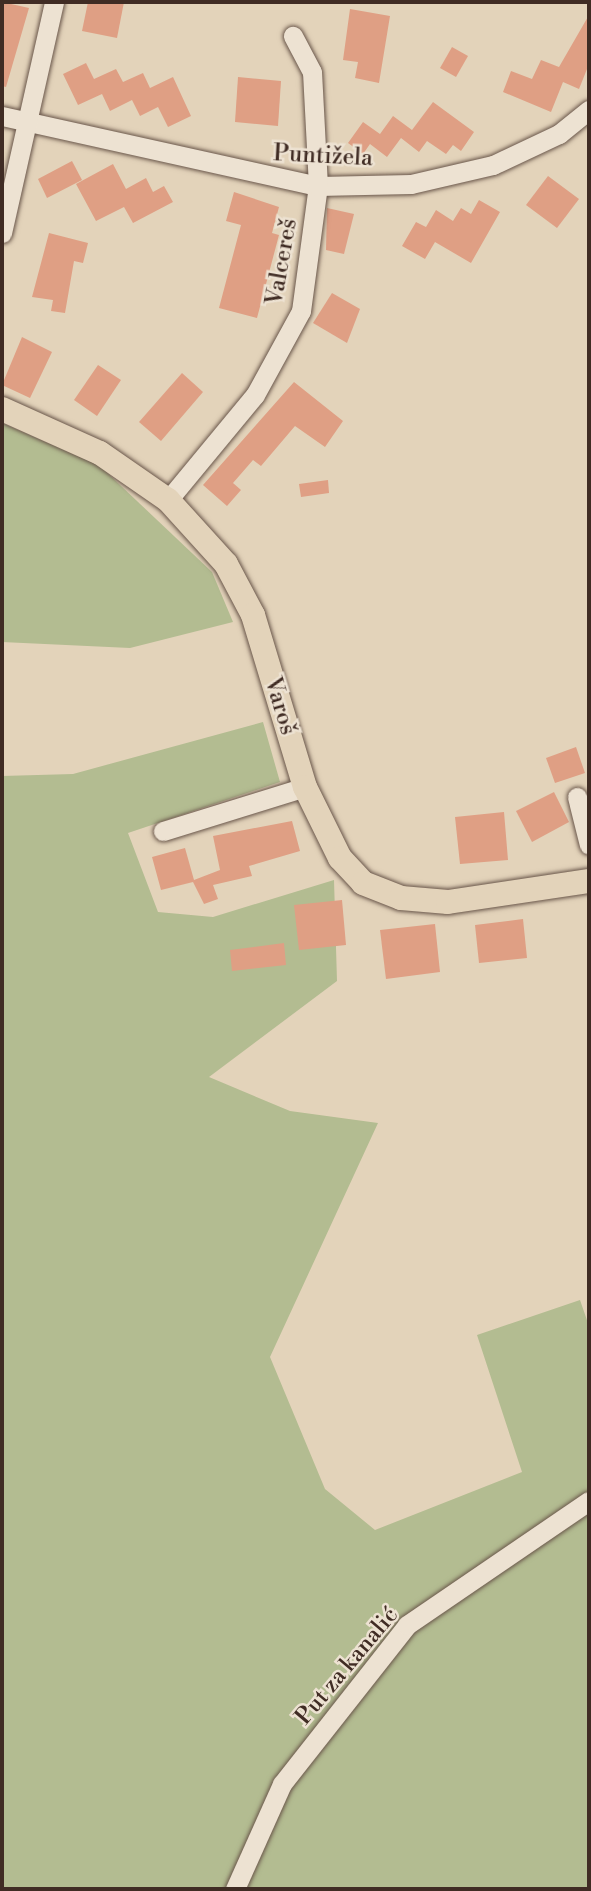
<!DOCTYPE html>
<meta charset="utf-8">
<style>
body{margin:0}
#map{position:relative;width:591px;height:1891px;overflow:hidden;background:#e3d3ba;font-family:"Libre Bodoni",serif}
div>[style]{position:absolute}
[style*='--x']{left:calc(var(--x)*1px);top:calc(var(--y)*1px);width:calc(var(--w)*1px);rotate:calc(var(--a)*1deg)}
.green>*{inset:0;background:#b3bc91}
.building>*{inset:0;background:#df9f84}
.roads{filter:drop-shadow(0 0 2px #69564a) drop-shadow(0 0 2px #69564a)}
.minor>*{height:19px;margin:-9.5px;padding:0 9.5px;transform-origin:9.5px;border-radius:9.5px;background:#ede2d2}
.major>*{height:24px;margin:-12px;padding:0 12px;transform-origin:12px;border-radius:12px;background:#e3d3ba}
span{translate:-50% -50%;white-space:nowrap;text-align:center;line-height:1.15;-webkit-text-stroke:5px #ede2d2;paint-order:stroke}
.street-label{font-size:23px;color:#402c24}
.frame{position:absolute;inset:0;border:4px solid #402c24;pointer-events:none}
</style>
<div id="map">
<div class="green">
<div style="clip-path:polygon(2px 423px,100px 466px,212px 572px,233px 622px,130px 648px,2px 642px)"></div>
<div style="clip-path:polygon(263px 722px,280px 782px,128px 833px,158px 912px,213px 917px,334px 880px,337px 981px,209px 1077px,290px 1111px,378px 1123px,270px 1357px,325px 1489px,375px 1530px,522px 1472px,477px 1335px,580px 1300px,589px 1326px,589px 1889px,2px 1889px,2px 776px,73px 774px)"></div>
</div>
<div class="building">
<div style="clip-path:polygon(2px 2px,29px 8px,6px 87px,2px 86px)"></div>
<div style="clip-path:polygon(88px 2px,124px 2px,117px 38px,82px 31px)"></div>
<div style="clip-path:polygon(350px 9px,390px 16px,379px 83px,355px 78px,358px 62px,343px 60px)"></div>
<div style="clip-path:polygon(589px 15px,589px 64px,579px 89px,563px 82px,551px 112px,503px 92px,511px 71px,532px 79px,541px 60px,559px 67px)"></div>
<div style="clip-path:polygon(452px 47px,468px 56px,456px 77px,440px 68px)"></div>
<div style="clip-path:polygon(86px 63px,94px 79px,116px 69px,123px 82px,143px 73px,150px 88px,173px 77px,191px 116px,168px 127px,158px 107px,140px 116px,132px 100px,110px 111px,102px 94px,78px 105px,63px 74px)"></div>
<div style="clip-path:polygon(238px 77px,281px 81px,278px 126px,235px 122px)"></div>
<div style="clip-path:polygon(433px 102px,474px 132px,461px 151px,453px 145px,446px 154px,427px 141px,419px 152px,401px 138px,387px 157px,370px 144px,363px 154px,348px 143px,363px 122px,380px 134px,393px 116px,412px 130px)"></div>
<div style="clip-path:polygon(72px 161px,82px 180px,47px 198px,38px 179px)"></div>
<div style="clip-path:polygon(113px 164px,126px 189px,146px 178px,153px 192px,164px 186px,173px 202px,133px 223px,124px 207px,96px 221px,76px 184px)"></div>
<div style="clip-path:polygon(548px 176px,579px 199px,557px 228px,526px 205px)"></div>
<div style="clip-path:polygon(234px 192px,279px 207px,272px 233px,279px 235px,257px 318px,219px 308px,241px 225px,226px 221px)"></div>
<div style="clip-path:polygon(479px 200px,500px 212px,471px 263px,435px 242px,425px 259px,402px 246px,416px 222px,426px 227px,436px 210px,453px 221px,461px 208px,471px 214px)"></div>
<div style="clip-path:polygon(327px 208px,354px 214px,344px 254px,326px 250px)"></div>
<div style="clip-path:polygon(49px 233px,88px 243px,83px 263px,74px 261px,65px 313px,51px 311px,53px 300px,32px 297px)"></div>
<div style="clip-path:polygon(332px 293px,360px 309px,347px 343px,313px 323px)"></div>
<div style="clip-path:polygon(22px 337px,52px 352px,30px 398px,2px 385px)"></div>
<div style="clip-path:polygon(98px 365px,121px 380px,97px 416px,74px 400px)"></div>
<div style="clip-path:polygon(182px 373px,203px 392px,161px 441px,139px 422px)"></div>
<div style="clip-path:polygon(294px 382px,343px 421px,325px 447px,295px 426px,261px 466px,253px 460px,233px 483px,241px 490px,227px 506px,203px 485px)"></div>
<div style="clip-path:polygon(328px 480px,329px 493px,301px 497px,299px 484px)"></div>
<div style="clip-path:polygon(576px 747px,585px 773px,555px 783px,546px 758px)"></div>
<div style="clip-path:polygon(554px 792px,569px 822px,532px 842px,516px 811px)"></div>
<div style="clip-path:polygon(504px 812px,508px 860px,460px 864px,455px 817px)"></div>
<div style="clip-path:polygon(292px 821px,300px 851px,249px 866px,252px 876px,213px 885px,218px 899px,204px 904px,193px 882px,161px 890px,152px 857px,185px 848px,194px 880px,220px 870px,213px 836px)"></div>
<div style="clip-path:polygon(342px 900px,346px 945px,299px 950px,294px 905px)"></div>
<div style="clip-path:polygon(523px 919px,527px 958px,479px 963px,475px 925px)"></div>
<div style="clip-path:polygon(435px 924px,440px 972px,386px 979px,380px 930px)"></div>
<div style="clip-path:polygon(284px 943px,286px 965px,232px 971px,230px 950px)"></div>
</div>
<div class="roads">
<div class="minor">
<div style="--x:2;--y:116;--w:324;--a:12.5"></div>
<div style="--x:318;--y:186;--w:93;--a:-1.2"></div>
<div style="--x:411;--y:184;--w:84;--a:-13"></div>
<div style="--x:493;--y:165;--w:73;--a:-25.2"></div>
<div style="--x:559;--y:134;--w:38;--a:-39"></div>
<div style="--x:2;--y:233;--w:237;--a:-77.3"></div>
<div style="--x:168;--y:500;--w:136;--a:-50.4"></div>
<div style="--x:255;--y:395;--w:96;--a:-61.3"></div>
<div style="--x:301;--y:311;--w:126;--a:-82.3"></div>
<div style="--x:318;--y:186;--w:114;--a:-93"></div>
<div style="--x:312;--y:72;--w:41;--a:-117.8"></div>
<div style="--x:577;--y:797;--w:49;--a:76"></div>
<div style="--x:163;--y:831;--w:149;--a:-17.2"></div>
<div style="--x:235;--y:1889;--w:115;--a:-65.9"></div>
<div style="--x:282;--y:1784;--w:202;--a:-51.8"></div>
<div style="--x:407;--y:1625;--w:220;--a:-34.3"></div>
</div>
<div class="major">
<div style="--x:2;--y:409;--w:107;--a:24.2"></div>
<div style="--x:100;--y:453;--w:83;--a:34.7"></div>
<div style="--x:168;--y:500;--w:86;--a:47.8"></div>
<div style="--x:226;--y:564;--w:58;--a:62.1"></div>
<div style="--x:253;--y:615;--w:180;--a:73.2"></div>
<div style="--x:305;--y:787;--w:79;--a:63.8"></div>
<div style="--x:340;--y:858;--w:34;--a:47"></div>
<div style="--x:363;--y:883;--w:41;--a:21.5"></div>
<div style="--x:401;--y:898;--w:47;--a:4.9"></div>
<div style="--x:448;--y:902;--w:143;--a:-8.5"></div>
</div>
</div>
<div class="street-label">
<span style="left:323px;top:156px;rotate:3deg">Puntižela</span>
<span style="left:282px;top:262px;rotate:-80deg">Valcereš</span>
<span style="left:280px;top:706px;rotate:73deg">Varoš</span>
<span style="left:347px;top:1666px;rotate:-50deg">Put za kanalić</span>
</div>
<div class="frame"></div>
</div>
